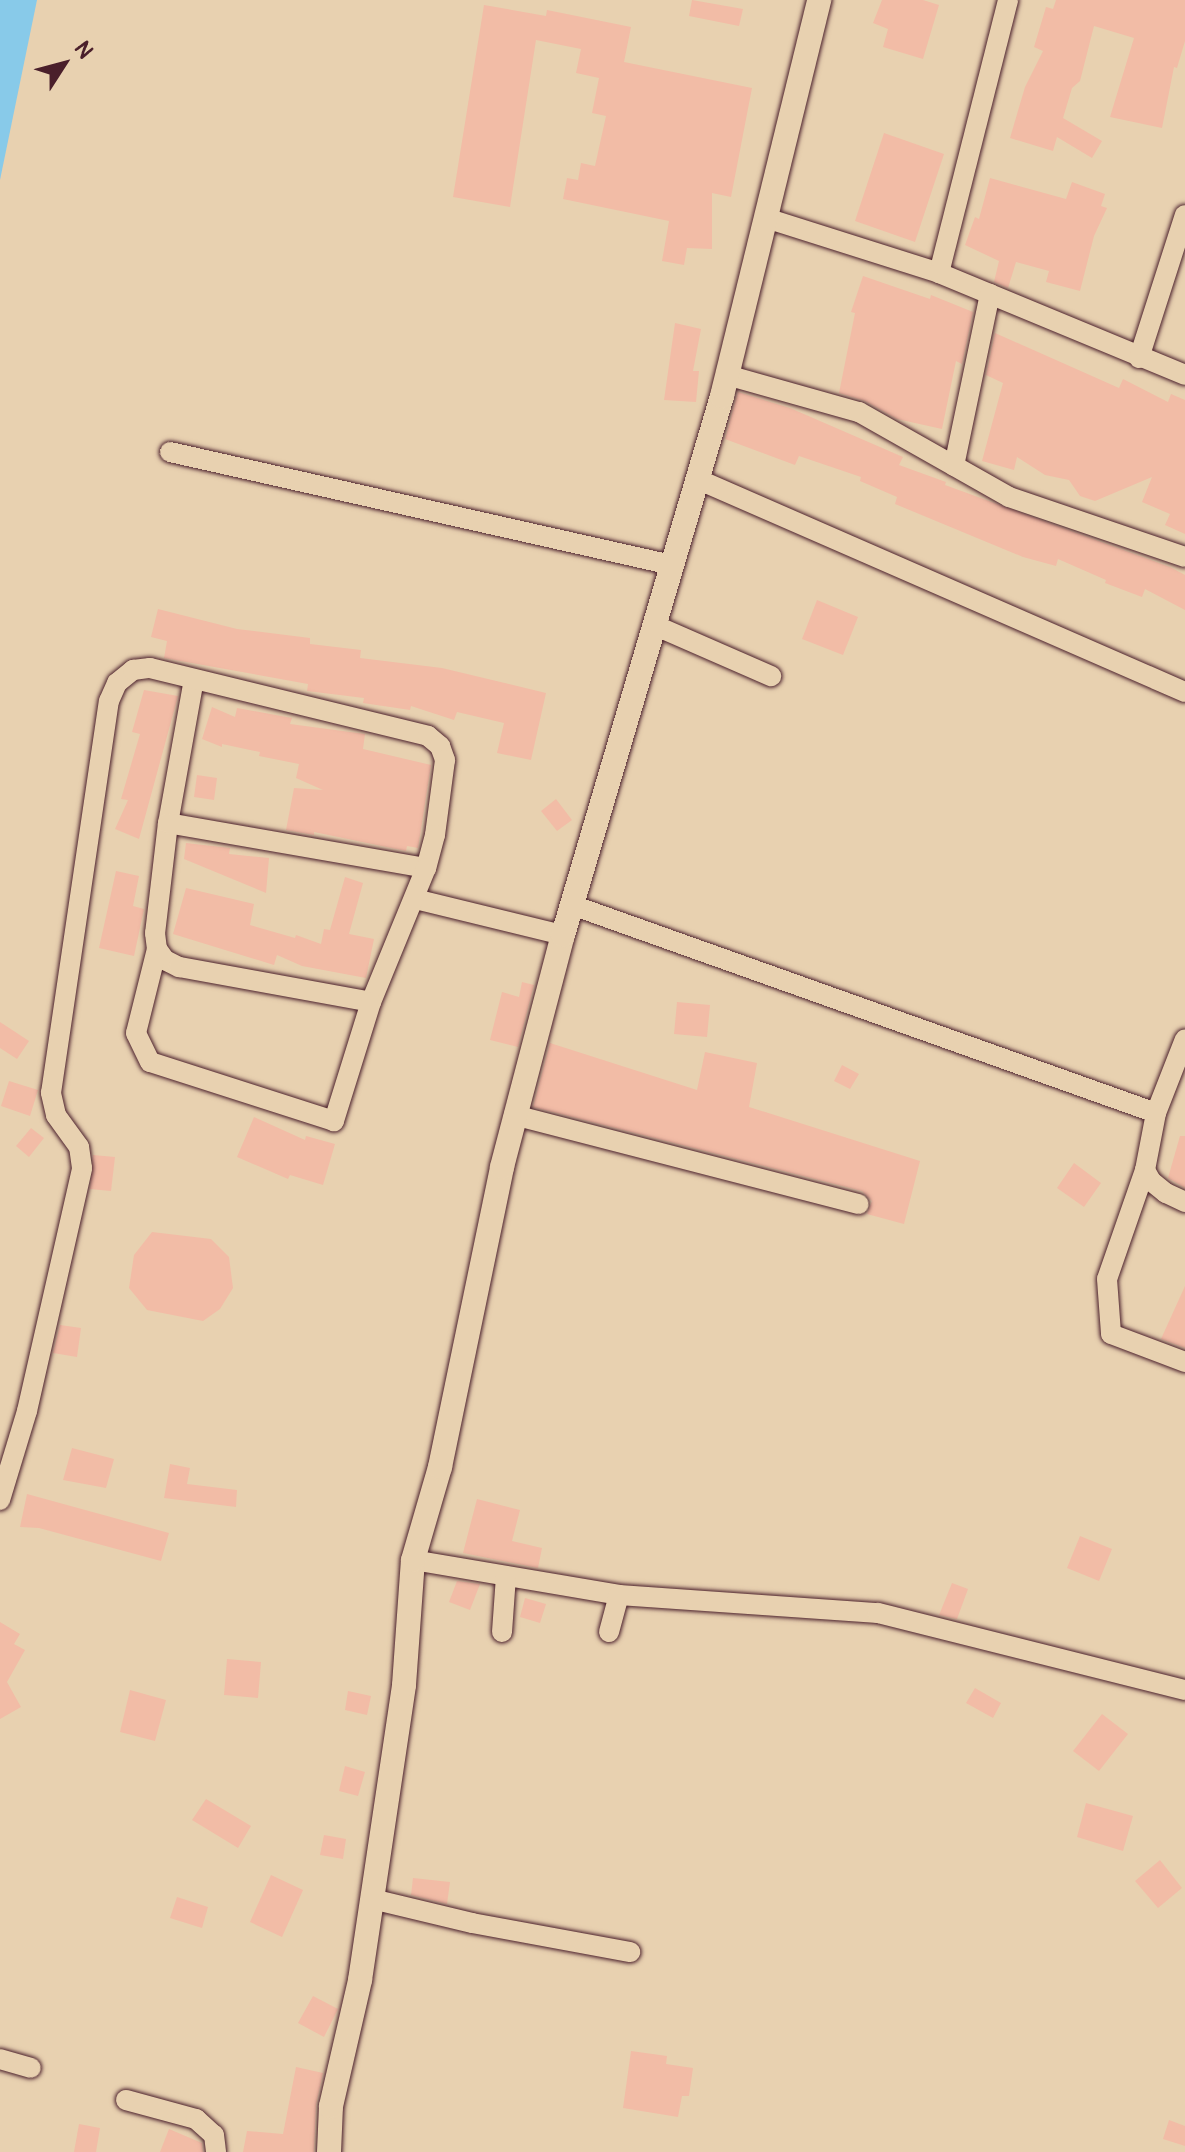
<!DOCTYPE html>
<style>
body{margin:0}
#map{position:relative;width:1185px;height:2152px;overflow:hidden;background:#e8d1b0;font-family:Pangolin,sans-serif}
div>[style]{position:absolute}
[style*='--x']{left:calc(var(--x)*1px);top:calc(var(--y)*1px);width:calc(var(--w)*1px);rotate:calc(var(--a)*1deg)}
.water>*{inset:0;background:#88cae9}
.building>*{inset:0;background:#f2bca6}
.roads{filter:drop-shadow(0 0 2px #4a1f2b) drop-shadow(0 0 2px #4a1f2b)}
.minor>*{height:20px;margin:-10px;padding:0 10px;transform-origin:10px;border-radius:10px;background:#e8d1b0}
.tertiary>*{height:24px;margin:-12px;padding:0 12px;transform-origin:12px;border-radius:12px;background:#e8d1b0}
span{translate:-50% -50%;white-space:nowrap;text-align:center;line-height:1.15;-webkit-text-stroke:6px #e8d1b0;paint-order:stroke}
.north{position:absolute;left:24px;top:24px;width:80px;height:80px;-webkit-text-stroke:6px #e8d1b0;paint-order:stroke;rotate:54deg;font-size:22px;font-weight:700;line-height:32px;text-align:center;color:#4a1f2b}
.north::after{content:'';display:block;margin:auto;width:28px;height:36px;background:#4a1f2b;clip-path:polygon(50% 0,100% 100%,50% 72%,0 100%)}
</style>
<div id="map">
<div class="water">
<div style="clip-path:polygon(0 0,37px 0,0 180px)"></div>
</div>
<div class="building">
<div style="clip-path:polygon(692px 0,743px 9px,739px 26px,689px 16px)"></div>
<div style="clip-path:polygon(882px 0,923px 0,939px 5px,923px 59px,883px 47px,888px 29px,873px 23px)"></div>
<div style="clip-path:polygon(1056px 0,1185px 0,1185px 41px,1177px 68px,1174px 67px,1162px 128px,1110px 117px,1134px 38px,1094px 26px,1080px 81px,1072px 88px,1063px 118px,1102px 141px,1092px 158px,1057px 137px,1053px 151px,1010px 138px,1025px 87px,1043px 51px,1034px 47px,1046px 7px,1053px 9px)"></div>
<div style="clip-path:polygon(484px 5px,546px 16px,547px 10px,631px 27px,624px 62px,752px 88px,731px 197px,712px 193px,712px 249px,687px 248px,684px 265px,662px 261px,669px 221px,563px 199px,567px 178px,578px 180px,581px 163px,595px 166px,606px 116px,592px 113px,599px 78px,576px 73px,581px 49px,536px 40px,510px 207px,453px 197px)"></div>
<div style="clip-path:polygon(884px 133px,944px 154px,915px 242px,855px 221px)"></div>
<div style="clip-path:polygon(990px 178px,1066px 199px,1072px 182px,1105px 194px,1101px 206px,1107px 208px,1094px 236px,1080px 291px,1046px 282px,1049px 271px,1016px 262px,1008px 288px,994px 282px,999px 261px,965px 245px,975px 217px,979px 219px)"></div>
<div style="clip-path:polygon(863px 276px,930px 299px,931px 295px,973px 312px,962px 364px,956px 361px,942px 429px,897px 419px,865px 401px,839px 393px,855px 313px,851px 312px)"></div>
<div style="clip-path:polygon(675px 323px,701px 329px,693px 371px,699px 371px,696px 402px,664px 400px)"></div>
<div style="clip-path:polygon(995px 333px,1119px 388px,1123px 379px,1168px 402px,1171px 394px,1185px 400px,1185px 534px,1165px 525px,1170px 514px,1142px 502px,1152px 477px,1095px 501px,1080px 496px,1069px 480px,1045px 475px,1017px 457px,1014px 470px,982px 461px,1003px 383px,986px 375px)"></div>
<div style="clip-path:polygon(738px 392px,790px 408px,903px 457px,899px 465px,946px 482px,945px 485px,1170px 567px,1185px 575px,1185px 610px,1145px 589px,1142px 597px,1105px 583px,1106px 580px,1058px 559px,1056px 566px,1023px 557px,895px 504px,897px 497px,860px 481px,861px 477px,799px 456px,795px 465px,725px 439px)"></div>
<div style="clip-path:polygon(817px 600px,858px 617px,843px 655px,802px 639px)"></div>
<div style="clip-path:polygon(158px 609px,237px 629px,310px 638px,310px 644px,361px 650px,360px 658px,442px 668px,546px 693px,531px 760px,497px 753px,504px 723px,457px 712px,454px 720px,411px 706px,410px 710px,363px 703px,364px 698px,307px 691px,308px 684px,164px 658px,167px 641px,151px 637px)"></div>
<div style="clip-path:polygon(144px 690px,178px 696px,139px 839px,115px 829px,128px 800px,121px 799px,140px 734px,132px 732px)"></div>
<div style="clip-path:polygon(212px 707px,235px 717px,237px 708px,292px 718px,290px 724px,365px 734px,363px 749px,431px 765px,418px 848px,407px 846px,406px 851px,314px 832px,314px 835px,286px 830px,294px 788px,323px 790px,296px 778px,299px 764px,259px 756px,260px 752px,222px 744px,222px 747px,202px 739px)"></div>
<div style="clip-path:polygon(197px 775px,217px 778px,214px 800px,194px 797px)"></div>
<div style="clip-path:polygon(556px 799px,572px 820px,557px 831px,541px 811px)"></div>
<div style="clip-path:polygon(186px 843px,230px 848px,229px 854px,269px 858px,266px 893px,184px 859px)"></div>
<div style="clip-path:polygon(116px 871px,139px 876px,133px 906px,144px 909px,134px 956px,99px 948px)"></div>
<div style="clip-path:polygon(345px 877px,363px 883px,349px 934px,374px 939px,366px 978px,302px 966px,277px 955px,274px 965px,173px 934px,186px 888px,254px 904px,250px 925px,295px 938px,296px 935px,321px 944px,324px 929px,330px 930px)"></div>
<div style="clip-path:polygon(522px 982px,534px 985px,518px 1047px,490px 1040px,502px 992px,519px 997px)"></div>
<div style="clip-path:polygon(677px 1002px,710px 1005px,707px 1037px,674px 1034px)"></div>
<div style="clip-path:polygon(0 1022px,29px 1041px,17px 1059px,0 1048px)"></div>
<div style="clip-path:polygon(550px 1043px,697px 1090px,705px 1052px,757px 1063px,749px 1107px,920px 1161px,904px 1224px,867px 1214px,872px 1201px,862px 1191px,533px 1107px)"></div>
<div style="clip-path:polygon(842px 1065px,859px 1074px,850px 1089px,834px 1081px)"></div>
<div style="clip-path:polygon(9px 1081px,38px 1090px,30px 1116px,1px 1106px)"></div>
<div style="clip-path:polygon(254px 1117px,305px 1140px,306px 1136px,335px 1144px,323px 1185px,290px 1175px,288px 1179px,237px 1157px)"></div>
<div style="clip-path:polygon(31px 1128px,44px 1138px,29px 1157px,16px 1146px)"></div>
<div style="clip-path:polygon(1180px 1136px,1185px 1136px,1185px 1188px,1168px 1178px)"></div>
<div style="clip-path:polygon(93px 1155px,115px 1157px,111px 1191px,90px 1189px)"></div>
<div style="clip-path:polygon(1074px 1163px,1101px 1183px,1084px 1207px,1057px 1188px)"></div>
<div style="clip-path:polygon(152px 1232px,211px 1239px,229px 1257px,233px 1288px,220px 1309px,203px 1321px,147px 1310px,129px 1288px,134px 1255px)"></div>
<div style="clip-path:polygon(1185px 1286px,1185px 1348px,1161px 1339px)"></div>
<div style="clip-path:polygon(60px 1325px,81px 1328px,77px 1357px,53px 1353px)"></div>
<div style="clip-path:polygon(72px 1448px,114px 1459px,106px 1488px,63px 1480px)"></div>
<div style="clip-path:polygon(170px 1464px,190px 1468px,187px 1484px,237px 1490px,236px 1507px,164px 1498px)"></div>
<div style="clip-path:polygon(27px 1494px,169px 1533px,161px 1561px,39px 1528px,20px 1527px)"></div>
<div style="clip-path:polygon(477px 1499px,520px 1510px,512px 1541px,542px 1548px,538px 1568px,463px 1553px)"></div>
<div style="clip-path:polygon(1080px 1536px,1112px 1549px,1099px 1581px,1067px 1568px)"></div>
<div style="clip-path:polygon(457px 1581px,480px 1584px,470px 1610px,449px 1602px)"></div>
<div style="clip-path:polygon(952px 1583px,968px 1589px,957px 1619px,939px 1615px)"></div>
<div style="clip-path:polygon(525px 1598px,546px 1604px,540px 1623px,520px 1617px)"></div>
<div style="clip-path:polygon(0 1622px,20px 1634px,14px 1644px,25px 1650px,7px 1682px,21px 1707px,0 1719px)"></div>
<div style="clip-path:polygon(227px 1659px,261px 1662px,258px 1698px,224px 1695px)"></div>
<div style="clip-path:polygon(975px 1688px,1001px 1703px,993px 1718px,966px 1703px)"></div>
<div style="clip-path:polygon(130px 1690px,166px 1700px,155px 1741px,120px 1732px)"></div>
<div style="clip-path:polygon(348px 1691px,371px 1696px,367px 1715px,345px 1710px)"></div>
<div style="clip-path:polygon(1102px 1714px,1128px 1734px,1099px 1771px,1073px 1751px)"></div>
<div style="clip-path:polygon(345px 1766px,365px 1772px,358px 1796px,339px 1791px)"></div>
<div style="clip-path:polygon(206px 1799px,251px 1826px,238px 1848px,192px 1820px)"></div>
<div style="clip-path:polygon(1086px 1803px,1133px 1816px,1123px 1851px,1077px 1837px)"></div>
<div style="clip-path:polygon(324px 1835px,346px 1839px,343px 1859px,320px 1855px)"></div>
<div style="clip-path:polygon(1160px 1860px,1182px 1888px,1158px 1908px,1135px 1881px)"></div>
<div style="clip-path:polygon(271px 1875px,303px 1890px,282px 1937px,250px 1922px)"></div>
<div style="clip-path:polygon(413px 1878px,450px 1882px,447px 1904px,411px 1895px)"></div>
<div style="clip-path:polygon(177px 1897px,208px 1907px,202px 1928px,170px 1918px)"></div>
<div style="clip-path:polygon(313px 1996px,338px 2009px,324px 2037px,298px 2023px)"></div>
<div style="clip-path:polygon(631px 2051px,667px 2056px,666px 2064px,693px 2068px,689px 2096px,682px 2096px,678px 2117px,623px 2108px)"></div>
<div style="clip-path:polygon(296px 2067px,323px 2073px,316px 2105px,314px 2152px,243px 2152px,247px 2131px,283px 2134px)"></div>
<div style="clip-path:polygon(1169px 2120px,1185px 2126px,1185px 2146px,1163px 2139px)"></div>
<div style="clip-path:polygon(79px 2124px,100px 2128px,96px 2152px,74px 2152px)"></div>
<div style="clip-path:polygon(169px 2129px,202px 2143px,203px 2152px,160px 2152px)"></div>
</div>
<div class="roads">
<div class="minor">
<div style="--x:766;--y:218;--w:182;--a:17.6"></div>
<div style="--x:939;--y:273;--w:282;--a:-75.8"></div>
<div style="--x:939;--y:273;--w:266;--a:22.5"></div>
<div style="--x:1139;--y:358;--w:150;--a:-72.2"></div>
<div style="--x:727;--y:375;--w:137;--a:15.7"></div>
<div style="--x:859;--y:412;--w:172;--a:29.5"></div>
<div style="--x:1009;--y:497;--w:186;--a:18.8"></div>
<div style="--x:170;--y:452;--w:515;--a:12.69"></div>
<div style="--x:954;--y:466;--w:176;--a:-78.2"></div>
<div style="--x:697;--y:479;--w:532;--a:23.58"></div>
<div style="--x:654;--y:625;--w:128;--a:23.6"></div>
<div style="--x:194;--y:679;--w:146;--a:100.2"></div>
<div style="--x:168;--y:823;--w:111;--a:96.7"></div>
<div style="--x:155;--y:933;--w:16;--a:83"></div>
<div style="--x:157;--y:949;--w:14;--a:54"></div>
<div style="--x:165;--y:960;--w:16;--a:27"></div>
<div style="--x:179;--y:967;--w:195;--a:10.3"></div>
<div style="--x:168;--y:823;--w:262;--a:9.9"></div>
<div style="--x:415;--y:899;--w:152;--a:13.7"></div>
<div style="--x:572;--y:905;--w:620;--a:19.6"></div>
<div style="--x:1156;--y:1113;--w:58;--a:100.9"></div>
<div style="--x:1145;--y:1170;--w:13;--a:61"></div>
<div style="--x:1151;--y:1181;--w:19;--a:39"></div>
<div style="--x:1166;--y:1193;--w:21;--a:25"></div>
<div style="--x:1156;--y:1113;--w:79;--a:-68.6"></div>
<div style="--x:514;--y:1115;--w:356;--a:14.5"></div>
<div style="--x:1145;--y:1170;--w:115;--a:109.2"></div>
<div style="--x:1107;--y:1279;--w:55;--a:85.8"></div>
<div style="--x:1111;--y:1334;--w:79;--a:20.7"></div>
<div style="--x:0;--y:1500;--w:93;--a:-73.1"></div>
<div style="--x:27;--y:1411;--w:249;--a:-77.2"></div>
<div style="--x:82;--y:1168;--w:21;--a:-98"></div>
<div style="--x:79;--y:1147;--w:39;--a:-126"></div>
<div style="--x:56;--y:1115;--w:23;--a:-103"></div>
<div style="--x:51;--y:1093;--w:396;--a:-81.6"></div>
<div style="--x:109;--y:701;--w:20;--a:-66"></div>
<div style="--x:117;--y:683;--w:21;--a:-39"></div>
<div style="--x:133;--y:670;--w:17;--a:-7"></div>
<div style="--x:150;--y:668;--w:286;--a:13.7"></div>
<div style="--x:428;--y:736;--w:16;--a:40"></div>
<div style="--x:440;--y:746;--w:15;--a:70"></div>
<div style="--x:445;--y:760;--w:76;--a:97.6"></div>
<div style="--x:435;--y:835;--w:34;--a:105"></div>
<div style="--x:426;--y:868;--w:145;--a:112.3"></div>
<div style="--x:371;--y:1002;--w:125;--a:107.3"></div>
<div style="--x:334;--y:1121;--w:193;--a:-162.2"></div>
<div style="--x:150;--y:1062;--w:32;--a:-116"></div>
<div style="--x:136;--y:1033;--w:87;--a:-76"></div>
<div style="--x:413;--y:1560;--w:209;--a:9.6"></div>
<div style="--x:619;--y:1595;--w:260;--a:4"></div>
<div style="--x:878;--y:1613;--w:317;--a:14.1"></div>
<div style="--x:502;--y:1632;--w:56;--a:-85.9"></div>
<div style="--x:609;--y:1632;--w:38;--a:-75"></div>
<div style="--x:372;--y:1899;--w:103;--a:13.5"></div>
<div style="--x:472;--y:1923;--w:161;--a:10.4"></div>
<div style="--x:0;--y:2059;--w:32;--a:16"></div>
<div style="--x:126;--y:2100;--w:73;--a:15.2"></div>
<div style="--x:196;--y:2119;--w:24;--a:42"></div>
<div style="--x:214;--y:2135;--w:17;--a:83"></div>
</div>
<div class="tertiary">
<div style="--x:329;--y:2152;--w:46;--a:-87.5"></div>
<div style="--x:331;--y:2106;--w:129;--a:-77"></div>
<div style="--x:360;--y:1980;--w:298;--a:-81.5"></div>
<div style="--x:404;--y:1685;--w:125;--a:-85.9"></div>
<div style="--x:413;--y:1560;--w:97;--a:-73.8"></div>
<div style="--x:440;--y:1467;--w:306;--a:-78.3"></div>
<div style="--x:502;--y:1167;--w:240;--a:-75.3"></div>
<div style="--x:563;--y:935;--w:562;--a:-73.56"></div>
<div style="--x:722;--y:396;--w:408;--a:-76.2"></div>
</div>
</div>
<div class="north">N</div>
</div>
